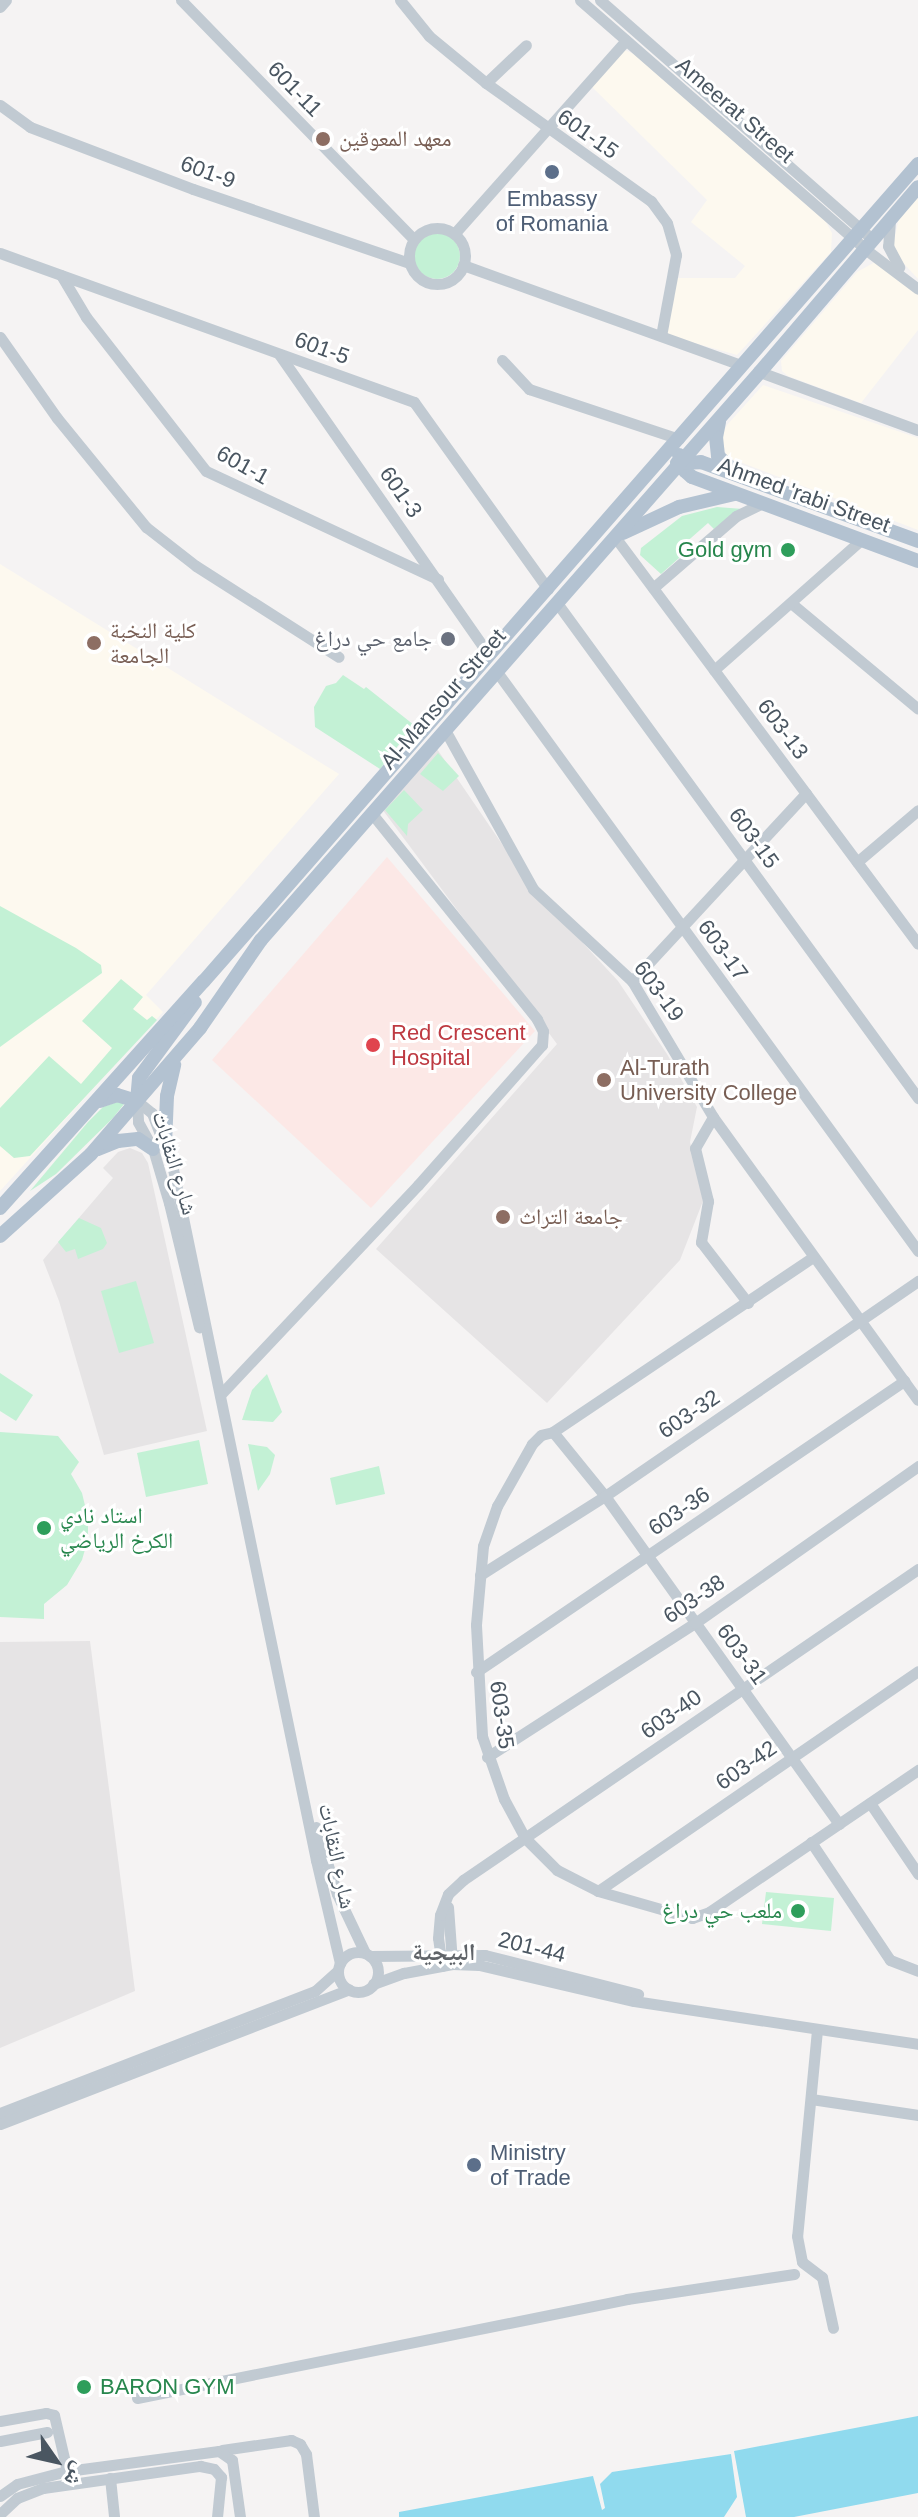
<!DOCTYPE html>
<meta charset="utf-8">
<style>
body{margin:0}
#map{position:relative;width:918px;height:2517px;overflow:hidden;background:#f5f3f3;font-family:Helvetica,"Noto Naskh Arabic",sans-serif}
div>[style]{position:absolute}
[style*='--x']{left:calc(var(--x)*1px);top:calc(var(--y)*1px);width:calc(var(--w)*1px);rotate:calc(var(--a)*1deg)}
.commercial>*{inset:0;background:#fdf9ef}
.education>*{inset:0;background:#e6e4e5}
.medical>*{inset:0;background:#fce8e6}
.green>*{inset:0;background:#c3f1d5}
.round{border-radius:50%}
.water>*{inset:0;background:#90daee}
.minor>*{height:11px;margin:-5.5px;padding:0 5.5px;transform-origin:5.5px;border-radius:5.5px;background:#c1cad2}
.minor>.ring{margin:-5.5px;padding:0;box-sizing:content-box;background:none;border:11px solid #c1cad2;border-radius:50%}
.major>*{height:14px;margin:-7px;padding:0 7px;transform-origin:7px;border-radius:7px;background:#b3c2d1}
.dots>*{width:22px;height:22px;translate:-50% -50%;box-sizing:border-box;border:4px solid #fff;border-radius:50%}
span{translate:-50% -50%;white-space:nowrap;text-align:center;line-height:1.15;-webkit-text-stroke:6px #fff;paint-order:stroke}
.street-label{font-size:22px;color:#4a5661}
.education-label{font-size:22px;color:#785e54}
.left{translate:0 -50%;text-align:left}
.service-label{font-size:22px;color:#4e5e75}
.leisure-label{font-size:22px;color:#27864d}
.right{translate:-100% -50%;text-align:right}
.worship-label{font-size:22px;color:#5b616d}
.health-label{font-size:22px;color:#be3a42}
.neighbourhood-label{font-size:24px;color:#5f6368;font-weight:700}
.north{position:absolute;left:16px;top:2421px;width:80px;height:80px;-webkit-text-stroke:6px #fff;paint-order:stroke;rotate:124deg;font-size:22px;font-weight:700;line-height:32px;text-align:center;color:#4a5661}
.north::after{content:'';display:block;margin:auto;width:28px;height:36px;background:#4a5661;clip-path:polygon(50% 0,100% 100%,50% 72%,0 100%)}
</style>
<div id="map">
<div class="commercial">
<div style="clip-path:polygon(622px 49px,634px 54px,826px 222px,832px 233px,831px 252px,737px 355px,670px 336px,666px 331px,677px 278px,735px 278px,745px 266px,691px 222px,707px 200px,590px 85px)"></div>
<div style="clip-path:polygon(918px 197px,918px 279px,896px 255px,893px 245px,899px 218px)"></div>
<div style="clip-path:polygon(877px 261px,918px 293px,918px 330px,861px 403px,788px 376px,782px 371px,781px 361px,857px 272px)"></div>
<div style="clip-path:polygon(763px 385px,918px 438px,918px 530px,727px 457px,721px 437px,727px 425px)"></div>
<div style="clip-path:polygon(0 564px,339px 774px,146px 995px,163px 1012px,0 1191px)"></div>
</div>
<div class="education">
<div style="clip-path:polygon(437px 749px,532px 888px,618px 981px,667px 1054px,697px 1107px,690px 1142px,703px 1201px,680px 1260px,547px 1403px,376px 1249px,557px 1044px,382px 809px)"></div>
<div style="clip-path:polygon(130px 1148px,142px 1153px,148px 1163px,207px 1431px,104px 1455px,59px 1301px,43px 1260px,113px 1178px,103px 1168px,118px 1152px)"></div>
<div style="clip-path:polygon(90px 1641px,135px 1991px,0 2048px,0 1642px)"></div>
</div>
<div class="medical">
<div style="clip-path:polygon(387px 857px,535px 1031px,371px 1208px,212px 1060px)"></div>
</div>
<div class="green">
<div class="round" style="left:414px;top:233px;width:46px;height:46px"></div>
<div style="clip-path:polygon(717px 507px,743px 509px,714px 529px,708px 523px,683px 545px,687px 551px,661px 574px,640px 555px,641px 548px,682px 516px)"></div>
<div style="clip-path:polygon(343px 675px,364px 689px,366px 687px,414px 725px,380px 769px,315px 727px,314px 707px,326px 686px,336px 683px)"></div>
<div style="clip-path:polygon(438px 753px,459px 776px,443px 791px,420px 774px)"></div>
<div style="clip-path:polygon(404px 790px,423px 810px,408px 824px,407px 836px,385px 810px)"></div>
<div style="clip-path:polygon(0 906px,76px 948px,101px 965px,102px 973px,0 1047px)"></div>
<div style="clip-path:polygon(121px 979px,143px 997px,133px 1009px,147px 1020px,152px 1016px,157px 1020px,30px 1156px,14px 1158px,0 1146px,0 1108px,49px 1056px,81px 1084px,112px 1048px,82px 1021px)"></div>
<div style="clip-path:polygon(120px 1101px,124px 1104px,113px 1118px,56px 1174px,30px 1191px,88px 1122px,103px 1107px)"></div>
<div style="clip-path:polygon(79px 1218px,101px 1228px,107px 1243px,103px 1249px,78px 1259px,75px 1249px,66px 1252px,58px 1242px)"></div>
<div style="clip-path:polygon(136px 1281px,154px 1343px,119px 1353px,101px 1291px)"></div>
<div style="clip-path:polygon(0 1373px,33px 1395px,16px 1421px,0 1411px)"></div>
<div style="clip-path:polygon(267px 1374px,282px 1412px,273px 1422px,242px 1420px,252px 1390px)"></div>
<div style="clip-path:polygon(0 1432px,58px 1436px,79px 1462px,71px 1474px,82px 1493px,88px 1518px,88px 1539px,82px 1560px,67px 1585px,44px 1604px,44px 1619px,0 1617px)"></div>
<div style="clip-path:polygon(199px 1440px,208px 1484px,146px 1497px,137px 1453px)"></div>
<div style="clip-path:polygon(248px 1444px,267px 1447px,275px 1455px,270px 1474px,258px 1491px)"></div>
<div style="clip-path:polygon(379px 1466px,385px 1494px,336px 1505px,330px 1478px)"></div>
<div style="clip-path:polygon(766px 1892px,834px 1898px,831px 1931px,762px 1924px)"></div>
</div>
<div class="water">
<div style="clip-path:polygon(918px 2416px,918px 2493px,794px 2517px,746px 2517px,734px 2451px)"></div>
<div style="clip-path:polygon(731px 2454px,737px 2497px,724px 2517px,399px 2517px,399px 2512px,593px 2476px,602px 2510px,605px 2508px,600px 2484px,612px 2472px)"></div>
</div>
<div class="minor">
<div style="--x:181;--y:0;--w:334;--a:45.8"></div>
<div style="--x:400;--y:0;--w:46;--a:51.1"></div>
<div style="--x:429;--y:36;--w:74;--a:39.5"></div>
<div style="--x:486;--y:83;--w:203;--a:35.6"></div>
<div style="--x:651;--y:201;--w:27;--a:54"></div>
<div style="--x:667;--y:223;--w:33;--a:74"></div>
<div style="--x:676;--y:255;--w:82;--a:100.5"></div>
<div style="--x:580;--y:0;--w:378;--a:41.1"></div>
<div style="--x:865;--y:249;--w:66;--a:37"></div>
<div style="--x:600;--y:0;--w:363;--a:41.3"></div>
<div style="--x:0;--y:7;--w:9;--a:-49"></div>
<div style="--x:486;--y:83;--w:55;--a:-43.5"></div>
<div style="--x:0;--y:105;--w:37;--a:36"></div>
<div style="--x:30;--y:127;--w:174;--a:20.8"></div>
<div style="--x:193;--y:189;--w:228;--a:18.9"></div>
<div style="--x:890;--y:220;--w:26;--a:94"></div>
<div style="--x:888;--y:246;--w:24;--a:62"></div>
<div class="ring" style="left:409px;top:228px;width:45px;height:45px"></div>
<div style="--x:454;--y:234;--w:259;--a:-48.4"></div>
<div style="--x:0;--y:253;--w:440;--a:19.8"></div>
<div style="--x:414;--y:402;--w:230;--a:54.4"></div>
<div style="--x:463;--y:265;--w:295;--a:19.8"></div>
<div style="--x:61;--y:275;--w:49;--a:59.2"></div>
<div style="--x:86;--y:317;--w:195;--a:52.1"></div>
<div style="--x:206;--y:471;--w:256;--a:25"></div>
<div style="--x:0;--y:337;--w:99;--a:54.9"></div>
<div style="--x:57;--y:418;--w:141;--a:50.8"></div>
<div style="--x:146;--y:527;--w:63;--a:38"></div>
<div style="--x:196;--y:566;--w:169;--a:32.5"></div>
<div style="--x:279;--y:354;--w:367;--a:55.1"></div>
<div style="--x:502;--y:360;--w:40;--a:47"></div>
<div style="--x:529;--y:389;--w:158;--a:18.4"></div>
<div style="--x:760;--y:372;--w:168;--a:20.2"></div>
<div style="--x:615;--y:537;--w:507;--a:53.33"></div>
<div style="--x:653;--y:588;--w:110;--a:-40.9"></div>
<div style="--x:736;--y:516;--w:30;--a:-26"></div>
<div style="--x:557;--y:603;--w:613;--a:53.9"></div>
<div style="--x:791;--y:603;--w:165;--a:39.8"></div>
<div style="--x:714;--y:670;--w:196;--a:-41.5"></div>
<div style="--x:497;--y:672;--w:716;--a:53.98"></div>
<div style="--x:445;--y:730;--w:182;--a:61"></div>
<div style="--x:533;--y:889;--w:135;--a:42.9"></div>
<div style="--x:632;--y:981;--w:158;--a:59.2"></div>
<div style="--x:713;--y:1117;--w:349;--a:54.1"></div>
<div style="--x:857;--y:862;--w:80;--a:-40.4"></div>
<div style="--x:632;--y:981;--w:256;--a:-47.2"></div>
<div style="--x:137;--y:1101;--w:19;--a:39"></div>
<div style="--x:152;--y:1113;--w:60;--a:69.4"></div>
<div style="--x:173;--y:1169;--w:706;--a:78.31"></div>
<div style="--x:316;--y:1860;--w:106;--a:76.9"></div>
<div style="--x:137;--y:1101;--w:21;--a:87"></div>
<div style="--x:138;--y:1122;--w:31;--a:61"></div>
<div style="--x:153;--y:1149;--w:56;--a:73.5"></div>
<div style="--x:169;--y:1203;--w:128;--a:76.4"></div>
<div style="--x:713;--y:1117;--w:36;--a:120"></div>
<div style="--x:695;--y:1148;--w:55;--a:76.2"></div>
<div style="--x:708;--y:1201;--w:42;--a:99.7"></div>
<div style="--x:701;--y:1242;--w:77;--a:52.4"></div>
<div style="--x:813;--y:1257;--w:313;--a:146.1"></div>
<div style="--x:553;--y:1432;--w:12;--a:166"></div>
<div style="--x:541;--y:1435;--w:13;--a:135"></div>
<div style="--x:532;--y:1444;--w:71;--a:119.4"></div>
<div style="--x:497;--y:1506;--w:42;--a:109.3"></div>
<div style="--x:483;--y:1546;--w:79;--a:95.1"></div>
<div style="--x:476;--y:1625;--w:111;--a:86.9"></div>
<div style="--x:482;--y:1736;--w:67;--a:70.8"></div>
<div style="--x:504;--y:1799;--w:44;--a:61.7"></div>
<div style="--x:525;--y:1838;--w:45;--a:45"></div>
<div style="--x:557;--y:1870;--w:46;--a:27.1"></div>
<div style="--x:598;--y:1891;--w:98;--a:16"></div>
<div style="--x:692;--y:1918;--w:18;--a:-19"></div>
<div style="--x:709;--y:1912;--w:253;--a:-34.2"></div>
<div style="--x:220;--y:1395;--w:289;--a:-46.7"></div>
<div style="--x:418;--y:1185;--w:187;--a:-48.5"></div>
<div style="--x:542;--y:1045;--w:14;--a:-86"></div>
<div style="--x:543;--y:1031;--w:13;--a:-117"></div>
<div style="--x:537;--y:1019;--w:263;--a:-128.8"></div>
<div style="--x:553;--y:1432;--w:82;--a:50.9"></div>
<div style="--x:605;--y:1496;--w:403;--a:54.5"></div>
<div style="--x:480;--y:1575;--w:148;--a:-32.3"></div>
<div style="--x:605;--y:1496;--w:380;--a:-34.5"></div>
<div style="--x:476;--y:1672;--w:518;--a:-34.21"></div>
<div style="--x:487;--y:1757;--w:247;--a:-32.8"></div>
<div style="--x:695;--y:1623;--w:273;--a:-35.1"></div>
<div style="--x:870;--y:1803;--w:86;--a:55.9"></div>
<div style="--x:316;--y:1827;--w:70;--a:72.6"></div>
<div style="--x:337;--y:1894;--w:65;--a:64.6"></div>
<div style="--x:811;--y:1842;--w:142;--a:56.2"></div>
<div style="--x:890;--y:1960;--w:30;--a:21"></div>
<div style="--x:598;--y:1891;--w:388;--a:-34.5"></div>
<div style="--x:448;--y:1907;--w:54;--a:85.8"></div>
<div class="ring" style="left:338px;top:1952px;width:29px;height:29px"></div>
<div style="--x:370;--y:1956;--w:115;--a:-0.5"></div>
<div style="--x:485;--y:1955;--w:158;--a:14.3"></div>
<div style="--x:442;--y:1966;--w:28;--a:-98"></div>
<div style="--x:438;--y:1938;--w:23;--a:-85"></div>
<div style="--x:440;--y:1915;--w:22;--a:-69"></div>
<div style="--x:448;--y:1894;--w:21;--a:-43"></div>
<div style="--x:463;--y:1880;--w:551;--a:-34.35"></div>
<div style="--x:373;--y:1984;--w:33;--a:-20"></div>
<div style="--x:404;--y:1973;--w:49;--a:-10.6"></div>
<div style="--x:452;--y:1964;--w:27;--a:2"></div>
<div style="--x:479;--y:1965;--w:159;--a:13.1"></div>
<div style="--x:634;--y:2001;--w:287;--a:8.6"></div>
<div style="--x:817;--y:2030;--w:207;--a:95.5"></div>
<div style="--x:797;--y:2236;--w:26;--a:79"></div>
<div style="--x:802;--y:2262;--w:25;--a:37"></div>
<div style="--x:822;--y:2277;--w:52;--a:77.8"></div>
<div style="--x:811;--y:2099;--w:108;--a:8.5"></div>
<div style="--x:0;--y:2113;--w:338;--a:-21.2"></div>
<div style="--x:315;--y:1991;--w:31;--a:-42"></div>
<div style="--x:0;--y:2124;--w:374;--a:-21.1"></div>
<div style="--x:137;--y:2398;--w:500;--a:-11.4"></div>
<div style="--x:627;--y:2299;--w:169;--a:-8.5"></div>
<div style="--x:0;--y:2421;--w:47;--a:-9.9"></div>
<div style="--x:46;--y:2413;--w:8;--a:14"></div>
<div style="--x:54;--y:2415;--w:57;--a:76.9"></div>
<div style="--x:0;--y:2441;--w:48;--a:-10.8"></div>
<div style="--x:222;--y:2450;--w:70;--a:-8.2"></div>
<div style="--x:291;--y:2440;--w:10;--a:24"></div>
<div style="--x:300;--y:2444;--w:12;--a:59"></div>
<div style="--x:306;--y:2454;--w:64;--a:82.8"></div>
<div style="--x:110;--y:2478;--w:39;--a:84"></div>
<div style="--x:0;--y:2496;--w:21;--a:-35"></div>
<div style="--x:17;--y:2484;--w:52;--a:-14.6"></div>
<div style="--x:67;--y:2471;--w:153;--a:-7.5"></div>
<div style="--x:219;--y:2451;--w:16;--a:35"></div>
<div style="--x:232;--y:2460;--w:58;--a:82"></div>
<div style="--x:0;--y:2514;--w:23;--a:-43"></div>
<div style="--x:17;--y:2498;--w:28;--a:-21"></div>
<div style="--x:43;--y:2488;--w:159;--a:-8"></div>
<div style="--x:200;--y:2466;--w:14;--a:12"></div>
<div style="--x:214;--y:2469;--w:11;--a:49"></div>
<div style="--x:221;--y:2477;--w:40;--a:95.7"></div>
</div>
<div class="major">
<div style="--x:719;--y:422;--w:15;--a:101"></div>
<div style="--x:716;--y:437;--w:19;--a:84"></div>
<div style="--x:718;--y:456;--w:21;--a:43"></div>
<div style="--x:679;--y:455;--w:17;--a:69"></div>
<div style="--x:685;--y:471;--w:9;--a:41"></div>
<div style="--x:692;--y:477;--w:241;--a:20.4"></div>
<div style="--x:677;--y:463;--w:24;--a:-2"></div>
<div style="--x:701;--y:462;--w:231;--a:20"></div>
<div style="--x:623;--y:533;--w:62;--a:-24.9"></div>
<div style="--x:679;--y:507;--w:57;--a:-13.3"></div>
<div style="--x:100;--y:1101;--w:18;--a:-19"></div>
<div style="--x:117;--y:1095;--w:21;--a:17"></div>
<div style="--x:137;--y:1101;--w:23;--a:-85"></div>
<div style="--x:139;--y:1078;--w:94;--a:-53.6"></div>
<div style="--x:165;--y:1144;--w:48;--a:-87.6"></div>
<div style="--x:167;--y:1096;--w:32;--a:-77"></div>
<div style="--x:98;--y:1149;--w:22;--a:-22"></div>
<div style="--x:118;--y:1141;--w:20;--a:-6"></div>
<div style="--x:138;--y:1139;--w:18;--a:34"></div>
<div style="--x:0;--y:1208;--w:305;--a:-48.1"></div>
<div style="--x:204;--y:981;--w:1085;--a:-48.85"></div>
<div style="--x:0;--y:1236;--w:122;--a:-42"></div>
<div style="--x:91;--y:1154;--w:167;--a:-49.1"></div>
<div style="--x:200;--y:1028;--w:107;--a:-55.3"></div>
<div style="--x:261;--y:940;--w:756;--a:-48.7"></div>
<div style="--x:760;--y:372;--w:243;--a:-49.5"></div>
</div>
<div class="dots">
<div style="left:323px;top:139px;background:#8d6e63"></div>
<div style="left:552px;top:172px;background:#5c6f8a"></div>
<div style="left:788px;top:550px;background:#2e9e5b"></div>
<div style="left:448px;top:639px;background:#6b7280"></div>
<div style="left:94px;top:643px;background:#8d6e63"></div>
<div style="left:373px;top:1045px;background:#e0444e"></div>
<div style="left:604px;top:1080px;background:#8d6e63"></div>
<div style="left:503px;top:1217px;background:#8d6e63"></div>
<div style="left:44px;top:1528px;background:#2e9e5b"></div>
<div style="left:798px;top:1911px;background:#2e9e5b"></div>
<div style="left:474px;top:2165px;background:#5c6f8a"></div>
<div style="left:84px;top:2387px;background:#2e9e5b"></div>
</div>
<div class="street-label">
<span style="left:295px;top:89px;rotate:46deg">601-11</span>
<span style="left:735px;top:110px;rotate:41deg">Ameerat Street</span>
<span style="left:588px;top:134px;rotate:35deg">601-15</span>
<span style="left:208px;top:172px;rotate:20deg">601-9</span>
<span style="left:322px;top:348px;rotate:20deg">601-5</span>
<span style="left:243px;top:465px;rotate:29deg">601-1</span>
<span style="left:401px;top:492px;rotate:55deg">601-3</span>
<span style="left:804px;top:495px;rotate:20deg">Ahmed 'rabi Street</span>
<span style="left:443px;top:699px;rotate:-49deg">Al-Mansour Street</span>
<span style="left:783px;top:729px;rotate:53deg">603-13</span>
<span style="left:754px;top:838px;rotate:54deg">603-15</span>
<span style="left:723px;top:950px;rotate:54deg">603-17</span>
<span style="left:659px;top:991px;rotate:54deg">603-19</span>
<span style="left:175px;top:1163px;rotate:73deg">شارع النقابات</span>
<span style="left:689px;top:1414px;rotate:-34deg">603-32</span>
<span style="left:679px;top:1511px;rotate:-34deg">603-36</span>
<span style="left:694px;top:1599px;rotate:-34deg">603-38</span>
<span style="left:742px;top:1654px;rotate:54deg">603-31</span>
<span style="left:671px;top:1714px;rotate:-35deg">603-40</span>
<span style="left:502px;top:1715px;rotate:82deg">603-35</span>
<span style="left:746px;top:1765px;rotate:-35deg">603-42</span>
<span style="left:337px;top:1856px;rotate:78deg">شارع النقابات</span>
<span style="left:532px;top:1947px;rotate:14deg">201-44</span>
</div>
<div class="education-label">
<span class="left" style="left:339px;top:139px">معهد المعوقين</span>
<span class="left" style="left:110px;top:643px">كلية النخبة<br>الجامعة</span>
<span class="left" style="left:620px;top:1080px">Al-Turath<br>University College</span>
<span class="left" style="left:519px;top:1217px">جامعة التراث</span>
</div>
<div class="service-label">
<span style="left:552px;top:211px">Embassy<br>of Romania</span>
<span class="left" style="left:490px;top:2165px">Ministry<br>of Trade</span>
</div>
<div class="leisure-label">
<span class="right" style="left:772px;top:550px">Gold gym</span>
<span class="left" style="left:60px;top:1528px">استاد نادي<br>الكرخ الرياضي</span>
<span class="right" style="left:782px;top:1911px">ملعب حي دراغ</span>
<span class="left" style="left:100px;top:2387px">BARON GYM</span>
</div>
<div class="worship-label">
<span class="right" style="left:432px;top:639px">جامع حي دراغ</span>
</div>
<div class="health-label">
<span class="left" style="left:391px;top:1045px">Red Crescent<br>Hospital</span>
</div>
<div class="neighbourhood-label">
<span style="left:444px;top:1952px">البيجية</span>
</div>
<div class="north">ش</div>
</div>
